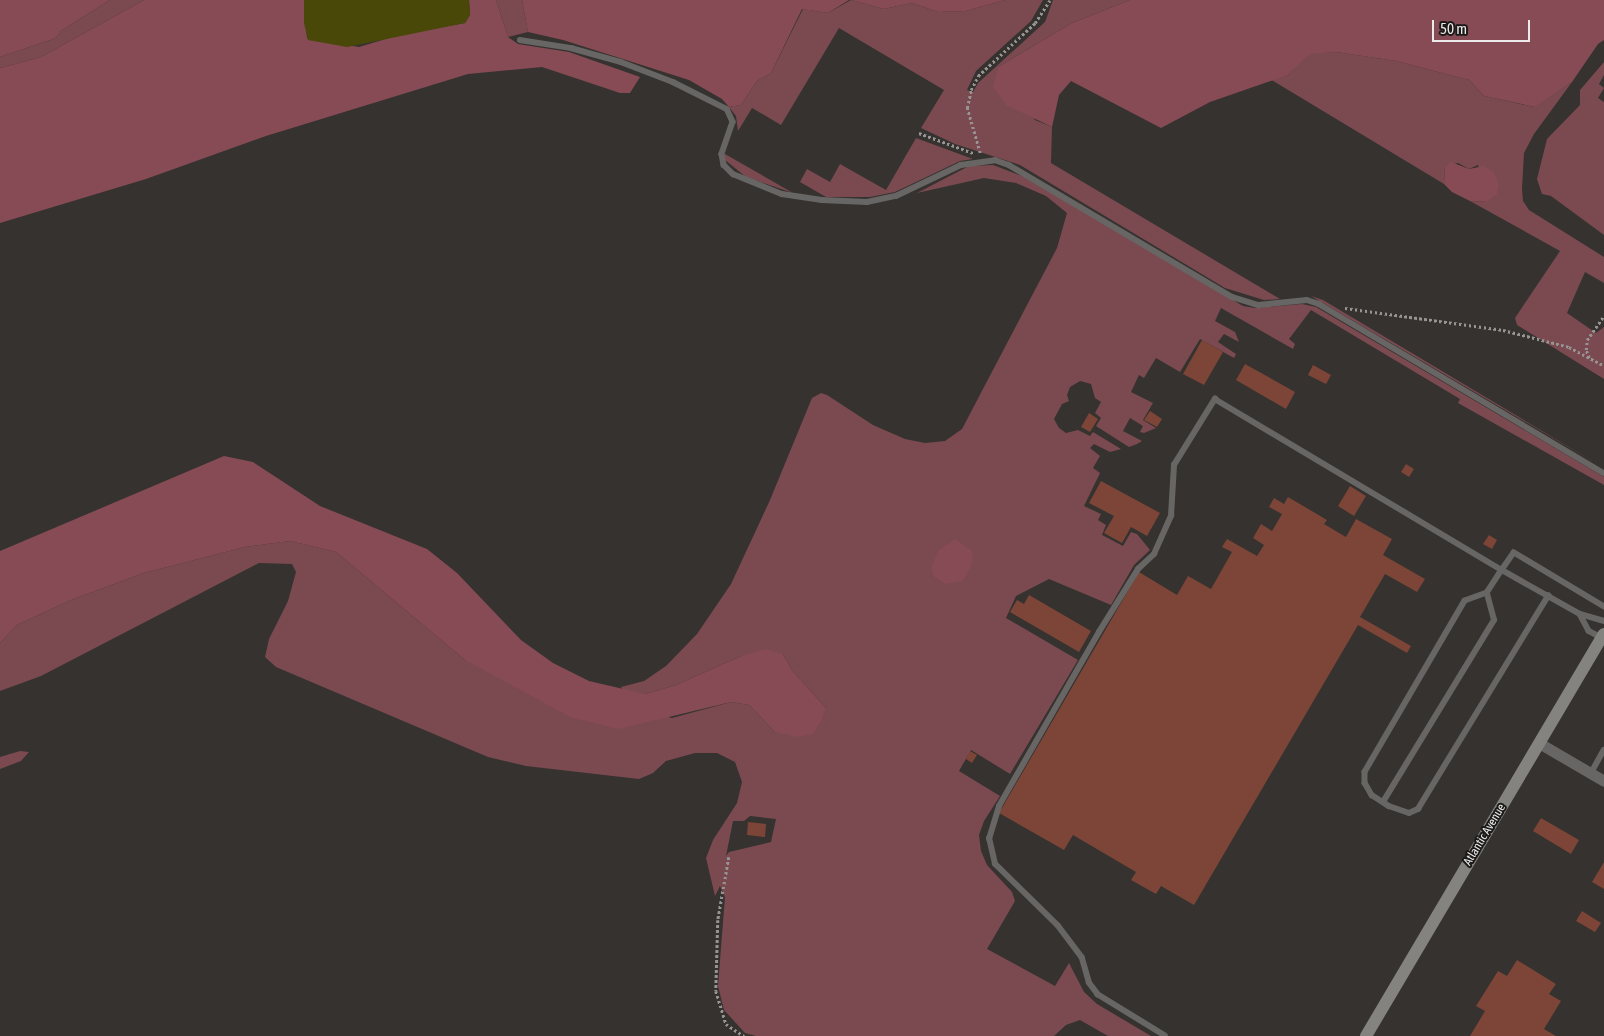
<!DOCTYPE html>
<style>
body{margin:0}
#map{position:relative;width:1604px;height:1036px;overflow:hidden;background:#35322f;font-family:"Asap Condensed",sans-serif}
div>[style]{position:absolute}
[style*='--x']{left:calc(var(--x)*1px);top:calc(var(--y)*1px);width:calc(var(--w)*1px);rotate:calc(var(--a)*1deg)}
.green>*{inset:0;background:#7a4a50}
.forest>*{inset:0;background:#864b54}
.water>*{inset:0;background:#4a4809}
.building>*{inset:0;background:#7c4537}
.path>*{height:2.5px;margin-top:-1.25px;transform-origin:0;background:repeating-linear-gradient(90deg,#979593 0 2.5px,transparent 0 5px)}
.service>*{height:5.5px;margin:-2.75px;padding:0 2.75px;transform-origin:2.75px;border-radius:2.75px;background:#676665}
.minor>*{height:11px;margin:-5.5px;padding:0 5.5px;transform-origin:5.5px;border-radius:5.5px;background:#676665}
.secondary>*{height:12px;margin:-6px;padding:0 6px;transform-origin:6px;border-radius:6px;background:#848380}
span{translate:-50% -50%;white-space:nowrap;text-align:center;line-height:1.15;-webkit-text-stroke:4px #1c1a19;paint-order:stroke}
.street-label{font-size:12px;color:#eceae9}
.scale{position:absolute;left:1432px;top:20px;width:98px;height:22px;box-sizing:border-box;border:2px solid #eceae9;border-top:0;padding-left:6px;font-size:15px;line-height:18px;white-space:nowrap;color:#eceae9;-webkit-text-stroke:4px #1c1a19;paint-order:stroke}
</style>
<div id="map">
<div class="green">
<div style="clip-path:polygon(110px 0,144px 0,41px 57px,0 68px,0 57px,56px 38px,61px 31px)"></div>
<div style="clip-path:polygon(496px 0,522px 0,528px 32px,508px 37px)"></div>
<div style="clip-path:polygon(851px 0,884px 9px,912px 3px,938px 12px,966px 11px,1005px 0,1043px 0,1031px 21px,976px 71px,967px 90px,973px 92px,978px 83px,1045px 22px,1053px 0,1130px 0,1072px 23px,998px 67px,1035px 120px,1052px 127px,1051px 163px,1280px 299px,1264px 300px,1225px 288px,1020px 165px,955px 144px,921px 128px,944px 90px,839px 28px,781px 125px,752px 108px,738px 131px,736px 116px,729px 107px,741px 105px,757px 81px,771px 73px,803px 9px,828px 13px)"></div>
<div style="clip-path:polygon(1336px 52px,1396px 61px,1469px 80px,1484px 96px,1534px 107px,1572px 82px,1534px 134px,1524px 153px,1522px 189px,1523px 201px,1529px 210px,1604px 257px,1604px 283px,1585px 272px,1567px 313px,1596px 333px,1604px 327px,1604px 379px,1517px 325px,1515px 318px,1560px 251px,1470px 201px,1487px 202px,1478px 165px,1469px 169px,1458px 163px,1445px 166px,1444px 184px,1270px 79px,1288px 75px,1310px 53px)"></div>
<div style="clip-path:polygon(1604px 62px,1604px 75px,1599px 84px,1604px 88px,1598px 98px,1604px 102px,1604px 235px,1551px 196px,1542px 194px,1537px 179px,1547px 139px,1580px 105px,1580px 90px)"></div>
<div style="clip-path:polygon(916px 138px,973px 159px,960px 161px,895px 192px,870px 197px,826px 197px,800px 182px,807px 169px,830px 182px,840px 164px,886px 190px)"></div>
<div style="clip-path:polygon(725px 154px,793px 193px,746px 177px,725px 160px)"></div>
<div style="clip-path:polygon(evenodd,993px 165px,1025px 177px,1243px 306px,1255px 308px,1302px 304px,1316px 307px,1604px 477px,1604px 485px,1458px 403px,1460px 399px,1311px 310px,1289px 339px,1295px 344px,1293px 349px,1221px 308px,1215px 321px,1235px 332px,1239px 342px,1224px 334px,1218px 342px,1236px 354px,1234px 358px,1200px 339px,1180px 372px,1156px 358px,1144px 378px,1139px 375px,1131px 392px,1153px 403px,1143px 420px,1156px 428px,1144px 433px,1140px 432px,1143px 426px,1130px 418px,1123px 431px,1142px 441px,1137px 444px,1129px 447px,1096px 426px,1101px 418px,1095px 413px,1101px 402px,1095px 398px,1091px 384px,1080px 381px,1070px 387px,1067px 395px,1069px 401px,1062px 404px,1054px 419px,1059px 428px,1066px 433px,1078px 430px,1090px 436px,1093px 432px,1121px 449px,1110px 452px,1094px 444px,1090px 448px,1100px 456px,1093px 468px,1100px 473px,1084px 506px,1101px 514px,1098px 520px,1106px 525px,1102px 535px,1123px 546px,1131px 532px,1137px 534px,1150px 550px,1134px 565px,1111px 605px,1049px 579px,1016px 596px,1006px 618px,1078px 660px,1010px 774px,971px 750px,959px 771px,1000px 796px,984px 821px,979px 835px,981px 851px,987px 865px,1012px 892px,1015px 901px,987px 949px,1055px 986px,1069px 963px,1084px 992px,1097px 1004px,1151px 1036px,1108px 1036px,1080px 1020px,1066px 1025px,1054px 1036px,756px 1036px,745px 1033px,724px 1010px,718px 986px,725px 897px,720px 886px,715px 896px,706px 858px,713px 840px,737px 803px,742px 782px,735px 762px,717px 753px,695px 753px,666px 761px,653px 773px,639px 779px,526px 766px,488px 757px,276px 667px,265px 657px,269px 639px,288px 601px,296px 572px,292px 564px,259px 563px,41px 676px,0 691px,0 643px,17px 625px,71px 600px,144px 573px,245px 547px,290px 541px,336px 552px,465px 660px,672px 718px,731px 702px,749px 705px,775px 732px,826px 708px,792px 670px,783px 654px,741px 656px,676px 685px,645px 694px,623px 692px,621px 687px,644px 681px,666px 666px,697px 634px,731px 584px,770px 500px,812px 398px,821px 393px,827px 395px,873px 425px,905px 439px,925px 443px,945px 441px,962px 429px,1057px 248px,1067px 213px,1046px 196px,1016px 183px,984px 178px,917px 193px,969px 166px,993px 165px,750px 816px,776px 819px,771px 842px,729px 852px,726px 856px,733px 821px,744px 821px,750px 816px)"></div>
<div style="clip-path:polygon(1311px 296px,1323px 300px,1604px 468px)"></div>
<div style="clip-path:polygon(20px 751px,29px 752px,21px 761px,0 769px,0 757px)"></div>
</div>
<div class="forest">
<div style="clip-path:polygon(0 0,110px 0,61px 31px,56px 38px,0 57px)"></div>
<div style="clip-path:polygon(144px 0,304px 0,307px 38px,359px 47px,399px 35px,465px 23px,470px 15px,469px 0,496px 0,508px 37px,518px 44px,569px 52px,640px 77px,630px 93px,620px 93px,542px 67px,468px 74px,266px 136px,146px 179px,0 223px,0 68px,41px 57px)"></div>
<div style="clip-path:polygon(522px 0,849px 0,828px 13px,802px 9px,771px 73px,757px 81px,741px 105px,729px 107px,722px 99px,689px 80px,563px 40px,528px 32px)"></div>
<div style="clip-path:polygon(851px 0,1005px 0,966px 11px,938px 12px,912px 3px,884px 9px)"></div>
<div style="clip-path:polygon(1130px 0,1604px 0,1604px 40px,1598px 44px,1572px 82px,1535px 107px,1484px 96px,1469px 80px,1396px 61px,1336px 52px,1310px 54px,1288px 75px,1210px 102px,1161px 128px,1071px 81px,1059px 95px,1052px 127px,1006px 105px,993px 87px,998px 67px,1072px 23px)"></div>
<div style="clip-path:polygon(1451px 162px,1469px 169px,1484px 166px,1494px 172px,1499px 184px,1497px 194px,1487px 202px,1470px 201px,1452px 192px,1444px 184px,1445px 166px)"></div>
<div style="clip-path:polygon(224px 456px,253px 462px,320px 506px,427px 549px,457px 573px,521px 640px,553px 663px,589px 681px,645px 694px,676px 685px,741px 656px,766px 649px,783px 654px,792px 670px,826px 708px,821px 721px,813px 734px,797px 737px,775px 732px,749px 705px,731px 702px,619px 729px,570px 717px,465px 660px,336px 552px,290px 541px,245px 547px,144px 573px,71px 600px,17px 625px,0 643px,0 551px)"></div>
<div style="clip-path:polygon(955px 539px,972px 551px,973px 562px,963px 581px,945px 584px,933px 576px,931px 567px,939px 550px)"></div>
</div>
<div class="water">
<div style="clip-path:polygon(304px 0,469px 0,470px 15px,465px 23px,347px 47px,308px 40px,304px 23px)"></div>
</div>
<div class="building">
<div style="clip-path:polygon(1202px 340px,1223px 352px,1204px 385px,1183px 374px)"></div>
<div style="clip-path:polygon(1245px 364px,1295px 392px,1286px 409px,1236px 380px)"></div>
<div style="clip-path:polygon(1313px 365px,1331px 375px,1326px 384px,1308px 375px)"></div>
<div style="clip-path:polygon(1150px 411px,1162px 419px,1157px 427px,1144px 420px)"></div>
<div style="clip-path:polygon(1089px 413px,1098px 419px,1090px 432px,1081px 427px)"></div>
<div style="clip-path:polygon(1406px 464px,1414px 469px,1409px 477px,1401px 472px)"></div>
<div style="clip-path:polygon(1101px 481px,1160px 513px,1147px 536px,1131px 527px,1122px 543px,1104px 533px,1114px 516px,1089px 503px)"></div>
<div style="clip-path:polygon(1350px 486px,1366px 496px,1354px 516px,1338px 506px)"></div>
<div style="clip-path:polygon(1288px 497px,1327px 520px,1324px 524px,1346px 537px,1356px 519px,1392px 539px,1383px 555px,1425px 579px,1417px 592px,1385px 574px,1360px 617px,1411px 646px,1407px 653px,1358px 625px,1194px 905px,1161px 886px,1156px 894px,1131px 880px,1136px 872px,1073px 835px,1064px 850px,999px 813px,1139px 572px,1177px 595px,1188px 576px,1211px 589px,1232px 552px,1222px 547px,1227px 539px,1257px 556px,1264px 545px,1253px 538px,1261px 524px,1272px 531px,1282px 514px,1269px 507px,1274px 498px,1284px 504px)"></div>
<div style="clip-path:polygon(1489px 535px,1497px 540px,1492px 549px,1483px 544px)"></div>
<div style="clip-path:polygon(1029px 595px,1091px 631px,1079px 652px,1010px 612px,1017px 600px,1024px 604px)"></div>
<div style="clip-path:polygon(970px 751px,977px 755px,972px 763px,966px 759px)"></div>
<div style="clip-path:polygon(1541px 818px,1579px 840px,1571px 854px,1533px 831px)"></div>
<div style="clip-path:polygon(748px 822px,766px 824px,765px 837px,747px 835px)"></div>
<div style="clip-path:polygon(1604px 862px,1604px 889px,1592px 882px)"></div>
<div style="clip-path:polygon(1582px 911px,1601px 923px,1595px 932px,1576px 921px)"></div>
<div style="clip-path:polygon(1517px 960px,1556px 984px,1549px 994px,1561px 1001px,1544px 1029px,1556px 1036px,1470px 1036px,1485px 1011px,1476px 1006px,1498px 971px,1507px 976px)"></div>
</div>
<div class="path">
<div style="--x:919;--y:133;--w:58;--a:20.3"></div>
<div style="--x:980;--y:153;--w:47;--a:-106.1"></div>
<div style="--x:967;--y:108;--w:18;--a:-77"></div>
<div style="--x:971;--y:90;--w:16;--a:-63"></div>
<div style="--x:978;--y:76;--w:78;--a:-42.9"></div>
<div style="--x:1035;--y:23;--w:27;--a:-57"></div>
<div style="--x:1345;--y:308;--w:160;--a:7.9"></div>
<div style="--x:1503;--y:330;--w:68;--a:14.4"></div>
<div style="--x:1569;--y:347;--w:40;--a:28"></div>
<div style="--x:1589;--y:358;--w:9;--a:-111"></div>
<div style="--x:1586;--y:350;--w:10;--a:-84"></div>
<div style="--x:1587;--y:340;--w:29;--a:-55"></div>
<div style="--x:729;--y:857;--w:64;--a:99.9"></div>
<div style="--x:718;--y:920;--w:71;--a:91.6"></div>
<div style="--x:716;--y:991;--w:34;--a:73"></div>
<div style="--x:726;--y:1024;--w:22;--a:34"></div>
</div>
<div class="service">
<div style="--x:520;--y:40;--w:52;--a:8.9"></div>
<div style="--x:571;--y:48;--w:52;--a:15.6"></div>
<div style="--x:621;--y:62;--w:56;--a:21"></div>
<div style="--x:673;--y:82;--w:60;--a:26.6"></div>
<div style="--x:727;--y:109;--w:14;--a:65"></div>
<div style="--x:733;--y:122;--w:34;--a:109"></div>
<div style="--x:722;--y:154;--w:11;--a:80"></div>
<div style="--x:724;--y:165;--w:13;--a:45"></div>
<div style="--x:733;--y:174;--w:53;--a:22.2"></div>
<div style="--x:782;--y:194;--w:40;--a:8.5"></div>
<div style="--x:822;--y:200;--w:45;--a:2.5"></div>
<div style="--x:867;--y:202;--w:30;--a:-12"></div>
<div style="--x:896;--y:196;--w:72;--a:-25.5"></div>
<div style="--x:961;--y:165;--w:34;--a:-8"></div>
<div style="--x:995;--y:160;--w:15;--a:20"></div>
<div style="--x:1009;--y:165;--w:259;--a:30.6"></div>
<div style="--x:1232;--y:297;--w:28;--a:17"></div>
<div style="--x:1259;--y:305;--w:48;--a:-5.9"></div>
<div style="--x:1307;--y:300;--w:13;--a:18"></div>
<div style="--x:1319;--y:304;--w:331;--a:30.7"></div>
<div style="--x:1604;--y:607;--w:105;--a:-149"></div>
<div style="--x:1514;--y:553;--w:21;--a:125"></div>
<div style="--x:1502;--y:570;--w:90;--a:29.4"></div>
<div style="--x:1580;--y:614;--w:25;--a:16"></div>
<div style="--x:1580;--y:614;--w:19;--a:62"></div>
<div style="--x:1589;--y:631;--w:15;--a:28"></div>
<div style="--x:1591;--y:773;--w:26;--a:-61"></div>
<div style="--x:1383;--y:802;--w:213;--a:-58.6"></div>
<div style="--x:1494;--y:620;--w:28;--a:-105"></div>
<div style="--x:1165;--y:1036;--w:79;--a:-148.5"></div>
<div style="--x:1098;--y:995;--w:15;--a:-127"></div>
<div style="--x:1089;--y:983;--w:26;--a:-106"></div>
<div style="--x:1082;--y:958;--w:40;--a:-127"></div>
<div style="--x:1058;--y:926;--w:88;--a:-135.5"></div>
<div style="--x:995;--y:864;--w:26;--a:-103"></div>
<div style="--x:989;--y:839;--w:34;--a:-73"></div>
<div style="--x:999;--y:806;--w:201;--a:-60.1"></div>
<div style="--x:1099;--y:632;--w:74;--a:-58.2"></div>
<div style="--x:1138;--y:569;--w:22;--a:-43"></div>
<div style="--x:1154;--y:554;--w:42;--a:-65.9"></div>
<div style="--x:1171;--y:516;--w:51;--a:-86.6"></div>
<div style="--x:1174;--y:465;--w:78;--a:-58.2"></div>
<div style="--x:1215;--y:399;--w:334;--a:30.8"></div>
<div style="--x:1502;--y:570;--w:27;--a:123"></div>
<div style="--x:1487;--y:593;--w:23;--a:160"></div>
<div style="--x:1465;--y:601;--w:198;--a:120.3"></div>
<div style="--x:1365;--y:772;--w:11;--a:90"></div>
<div style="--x:1365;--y:783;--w:14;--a:60"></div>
<div style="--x:1372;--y:795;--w:20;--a:33"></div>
<div style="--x:1389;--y:806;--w:21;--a:19"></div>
<div style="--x:1409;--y:813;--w:10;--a:-24"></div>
<div style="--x:1418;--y:809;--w:250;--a:-58.6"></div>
</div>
<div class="minor">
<div style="--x:1539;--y:743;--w:75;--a:30.3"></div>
</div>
<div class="secondary">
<div style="--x:1366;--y:1036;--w:467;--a:-59.4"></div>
</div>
<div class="street-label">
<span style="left:1485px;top:835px;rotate:-59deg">Atlantic Avenue</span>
</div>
<div class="scale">50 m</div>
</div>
